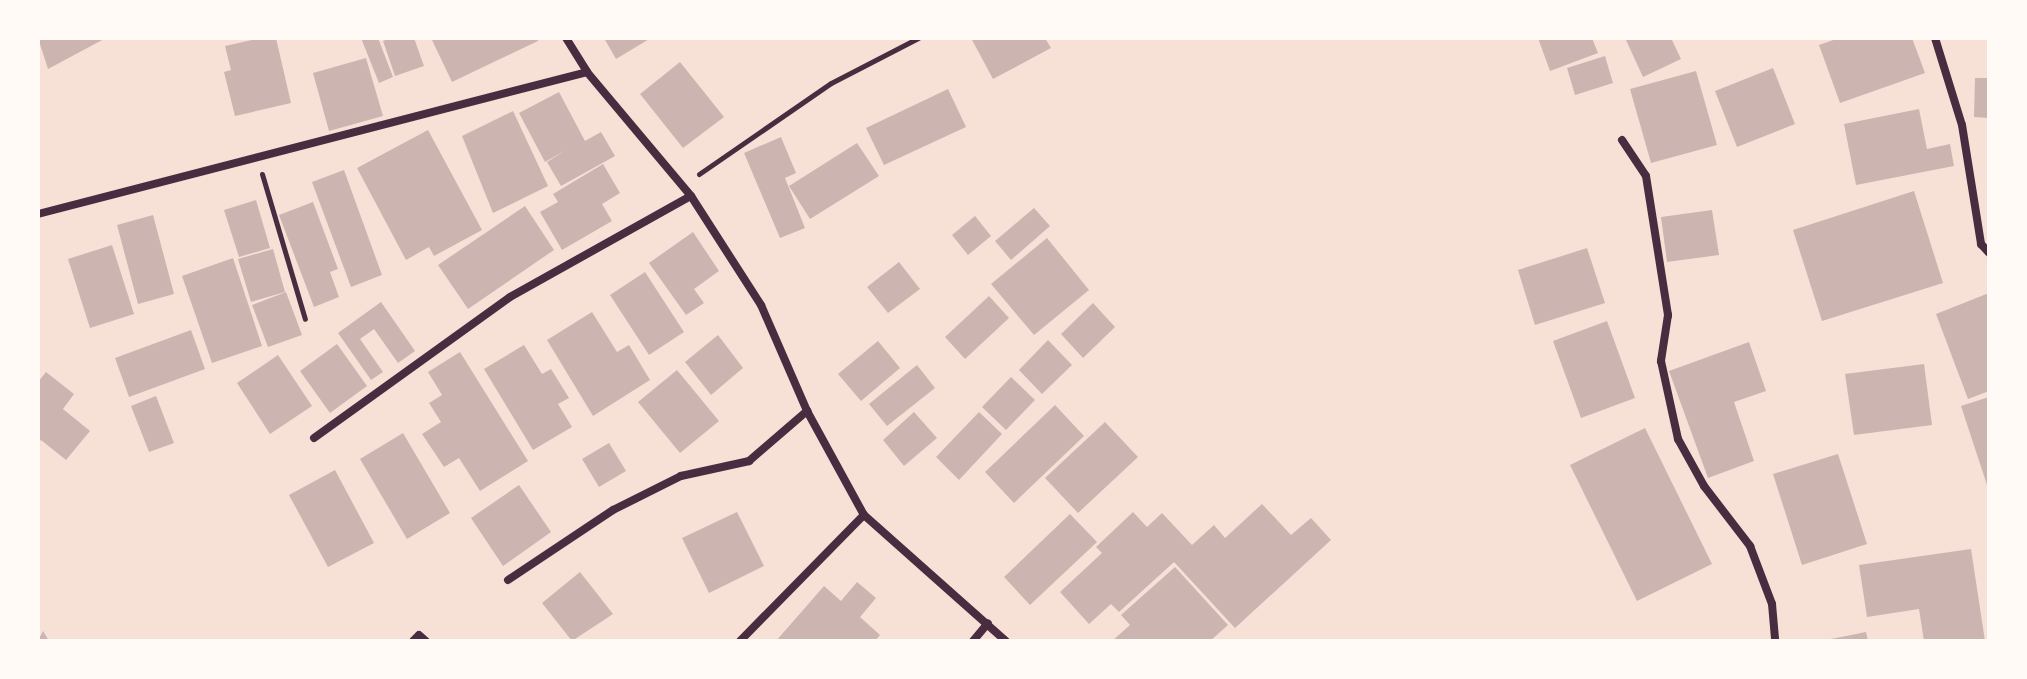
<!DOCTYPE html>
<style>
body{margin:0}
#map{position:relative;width:2027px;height:679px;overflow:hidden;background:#f7e1d7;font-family:Figtree,sans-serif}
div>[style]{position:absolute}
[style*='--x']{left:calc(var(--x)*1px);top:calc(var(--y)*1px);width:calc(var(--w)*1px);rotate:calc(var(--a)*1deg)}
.building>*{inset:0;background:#ccb4b1}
.path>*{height:5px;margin:-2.5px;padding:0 2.5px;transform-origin:2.5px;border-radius:2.5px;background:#4a2c40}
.minor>*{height:8px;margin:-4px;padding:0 4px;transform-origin:4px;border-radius:4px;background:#4a2c40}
span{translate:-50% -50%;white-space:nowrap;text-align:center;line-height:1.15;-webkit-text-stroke:8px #fffaf5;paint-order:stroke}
.frame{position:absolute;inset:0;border:40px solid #fffaf5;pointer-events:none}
</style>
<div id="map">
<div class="building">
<div style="clip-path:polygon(38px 38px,106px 38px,48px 69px)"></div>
<div style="clip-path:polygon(260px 38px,276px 38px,291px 103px,235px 116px,224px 72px,231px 70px,225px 46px)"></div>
<div style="clip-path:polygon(361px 38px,378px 38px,393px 77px,379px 83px)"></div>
<div style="clip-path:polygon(391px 38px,414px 38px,424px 66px,395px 76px,383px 41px)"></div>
<div style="clip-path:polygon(431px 38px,537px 38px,538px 41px,452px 82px)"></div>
<div style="clip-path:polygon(604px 38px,651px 38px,616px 59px)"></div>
<div style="clip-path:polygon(971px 38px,1045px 38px,1051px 48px,993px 79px)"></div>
<div style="clip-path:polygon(1538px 38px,1592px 38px,1598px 53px,1550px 71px)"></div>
<div style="clip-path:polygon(1625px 38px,1671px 38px,1681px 59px,1643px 77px)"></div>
<div style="clip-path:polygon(1839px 38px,1912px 38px,1925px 73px,1840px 103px,1819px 45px)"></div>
<div style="clip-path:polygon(1605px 56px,1613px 83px,1575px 95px,1567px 68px)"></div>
<div style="clip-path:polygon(366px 58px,383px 116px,329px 131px,313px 73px)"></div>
<div style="clip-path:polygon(680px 62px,724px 117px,683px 148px,640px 94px)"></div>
<div style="clip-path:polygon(1773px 68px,1795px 124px,1737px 147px,1715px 91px)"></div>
<div style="clip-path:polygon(1696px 71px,1717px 145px,1651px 163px,1630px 89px)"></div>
<div style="clip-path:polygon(1975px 78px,1989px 78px,1989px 118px,1974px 117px)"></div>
<div style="clip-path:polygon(948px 89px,966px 127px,884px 165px,866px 128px)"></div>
<div style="clip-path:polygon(559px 92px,585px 141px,601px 132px,615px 156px,561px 186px,547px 162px,566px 150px,545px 162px,519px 113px)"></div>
<div style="clip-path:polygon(1919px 109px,1927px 149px,1950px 144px,1954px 166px,1856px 185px,1844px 124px)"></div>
<div style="clip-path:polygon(513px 111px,548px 186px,493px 213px,462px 136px)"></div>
<div style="clip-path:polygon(428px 130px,482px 230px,434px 256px,429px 247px,406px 260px,357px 168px)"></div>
<div style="clip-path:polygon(781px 137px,796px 173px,785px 178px,805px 228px,780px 238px,744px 153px)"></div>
<div style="clip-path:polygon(857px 143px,879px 176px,810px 219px,789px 186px)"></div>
<div style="clip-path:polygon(603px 164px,620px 193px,602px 204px,612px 221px,562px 250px,540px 212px,558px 202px,553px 194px)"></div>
<div style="clip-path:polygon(344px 170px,382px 275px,351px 287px,312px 182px)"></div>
<div style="clip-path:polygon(1914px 191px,1943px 283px,1822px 321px,1793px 230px)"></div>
<div style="clip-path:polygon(256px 200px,270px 248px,239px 257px,224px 210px)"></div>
<div style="clip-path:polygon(313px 202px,338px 269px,330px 272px,339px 297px,314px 307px,279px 215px)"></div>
<div style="clip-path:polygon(525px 206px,554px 250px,468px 309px,438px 265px)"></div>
<div style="clip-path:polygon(1034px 208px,1050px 226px,1011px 260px,995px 241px)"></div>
<div style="clip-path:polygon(1712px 210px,1719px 255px,1667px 262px,1661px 217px)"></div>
<div style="clip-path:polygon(153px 215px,174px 294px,138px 304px,117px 225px)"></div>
<div style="clip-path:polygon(975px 216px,991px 236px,968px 255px,952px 235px)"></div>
<div style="clip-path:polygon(693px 232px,719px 271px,694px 289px,704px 303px,686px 315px,649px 263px)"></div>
<div style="clip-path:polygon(1047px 238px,1089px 290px,1034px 335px,991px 284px)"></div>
<div style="clip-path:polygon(112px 245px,134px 314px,90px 328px,68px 259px)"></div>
<div style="clip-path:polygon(1587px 248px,1605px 303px,1535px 325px,1518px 270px)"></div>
<div style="clip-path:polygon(273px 249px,285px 292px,251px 302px,238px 259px)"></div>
<div style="clip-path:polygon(233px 258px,262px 346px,212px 363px,182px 276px)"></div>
<div style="clip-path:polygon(899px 262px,920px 289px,888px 313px,867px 287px)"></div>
<div style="clip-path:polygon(645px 272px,684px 332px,649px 355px,610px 295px)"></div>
<div style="clip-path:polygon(286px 292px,302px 335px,268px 347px,252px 305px)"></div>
<div style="clip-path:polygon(1989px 293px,1989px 391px,1968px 399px,1936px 314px)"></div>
<div style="clip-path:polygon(989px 296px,1009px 318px,965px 359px,945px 337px)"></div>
<div style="clip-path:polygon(381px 302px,415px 351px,398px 363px,374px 329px,360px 339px,383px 372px,371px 380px,338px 333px)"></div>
<div style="clip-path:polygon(1093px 303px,1115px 327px,1083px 358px,1061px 334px)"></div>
<div style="clip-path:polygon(592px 312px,617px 352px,629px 345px,650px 380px,593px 416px,547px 340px)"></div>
<div style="clip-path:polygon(1607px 321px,1635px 398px,1581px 418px,1553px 341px)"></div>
<div style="clip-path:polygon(191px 330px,205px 369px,129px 397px,115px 358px)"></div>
<div style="clip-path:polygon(718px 335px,743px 368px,711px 395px,685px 362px)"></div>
<div style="clip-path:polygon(1048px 340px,1072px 365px,1042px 394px,1019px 370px)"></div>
<div style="clip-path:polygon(878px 341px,900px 368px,861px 401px,838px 374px)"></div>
<div style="clip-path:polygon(1749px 342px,1766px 391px,1734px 402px,1754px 461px,1708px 478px,1669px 371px)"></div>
<div style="clip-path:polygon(337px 344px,367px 386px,330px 413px,300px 371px)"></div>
<div style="clip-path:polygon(524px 345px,542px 374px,551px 369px,569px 398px,558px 404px,572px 427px,533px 450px,484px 369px)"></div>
<div style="clip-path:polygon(460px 352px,528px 461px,480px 491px,459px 458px,444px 467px,422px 434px,441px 422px,429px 403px,442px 395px,428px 372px)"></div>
<div style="clip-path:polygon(278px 355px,312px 406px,270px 434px,237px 383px)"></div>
<div style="clip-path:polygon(1924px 364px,1932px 425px,1854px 435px,1845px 374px)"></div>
<div style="clip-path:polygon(917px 365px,935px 388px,887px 426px,869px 404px)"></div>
<div style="clip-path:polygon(677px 370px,719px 421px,680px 453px,638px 402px)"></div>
<div style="clip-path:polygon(46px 372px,74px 394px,63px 409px,90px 431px,66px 460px,41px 440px,38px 443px,38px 382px)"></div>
<div style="clip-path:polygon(1011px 377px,1035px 400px,1006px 430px,982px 407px)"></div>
<div style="clip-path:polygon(156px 396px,174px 443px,149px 452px,131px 406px)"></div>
<div style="clip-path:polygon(1989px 397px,1989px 488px,1988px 488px,1961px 406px)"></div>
<div style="clip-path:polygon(1055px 405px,1084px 436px,1014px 503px,985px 472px)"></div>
<div style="clip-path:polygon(914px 412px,937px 438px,904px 466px,883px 440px)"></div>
<div style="clip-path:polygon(979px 412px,1002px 434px,959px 480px,936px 457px)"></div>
<div style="clip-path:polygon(1105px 422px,1138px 457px,1078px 513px,1045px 478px)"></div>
<div style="clip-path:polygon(1645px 428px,1712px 564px,1637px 601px,1570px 465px)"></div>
<div style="clip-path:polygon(403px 433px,450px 513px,407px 539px,360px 459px)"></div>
<div style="clip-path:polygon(609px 443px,626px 471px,599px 487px,582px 459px)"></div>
<div style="clip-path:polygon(1838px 454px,1867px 544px,1802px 565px,1773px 474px)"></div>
<div style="clip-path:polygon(335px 470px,374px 543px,328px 567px,289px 495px)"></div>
<div style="clip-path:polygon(519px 485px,551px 532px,503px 566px,471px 518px)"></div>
<div style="clip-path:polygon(1262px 504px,1291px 535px,1311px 518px,1331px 540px,1235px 628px,1174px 562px,1119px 612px,1111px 604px,1089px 624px,1060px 592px,1102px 553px,1096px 547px,1133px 512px,1147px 527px,1162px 513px,1192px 545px,1214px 525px,1225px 538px)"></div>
<div style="clip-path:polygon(737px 512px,764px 566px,709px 593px,682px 538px)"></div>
<div style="clip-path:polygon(1070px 514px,1097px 542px,1030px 605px,1004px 577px)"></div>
<div style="clip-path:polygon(1971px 549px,1985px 641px,1924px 641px,1919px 609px,1867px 617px,1859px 565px)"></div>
<div style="clip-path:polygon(1175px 567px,1228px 625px,1210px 641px,1112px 641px,1130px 625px,1121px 615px)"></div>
<div style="clip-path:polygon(580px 572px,613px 614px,572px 641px,542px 603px)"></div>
<div style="clip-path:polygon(857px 582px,876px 598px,860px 617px,880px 635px,875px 641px,776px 641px,824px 586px,841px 601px)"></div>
<div style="clip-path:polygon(43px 631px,49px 641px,38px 641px)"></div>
<div style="clip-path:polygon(1866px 632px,1868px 641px,1826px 641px,1826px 640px)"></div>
</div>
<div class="path">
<div style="--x:262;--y:174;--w:151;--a:73.5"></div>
<div style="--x:699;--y:174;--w:160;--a:-34.6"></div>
<div style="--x:831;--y:83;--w:98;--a:-27.3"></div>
</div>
<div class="minor">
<div style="--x:566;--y:38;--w:40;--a:58"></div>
<div style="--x:587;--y:72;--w:162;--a:50"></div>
<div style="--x:691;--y:196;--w:130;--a:57.3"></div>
<div style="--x:761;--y:305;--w:116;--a:66.5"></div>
<div style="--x:807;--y:411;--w:119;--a:61.3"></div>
<div style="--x:864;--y:515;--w:190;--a:41.6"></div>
<div style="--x:1935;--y:38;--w:91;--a:72.8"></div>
<div style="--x:1962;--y:125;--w:121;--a:80.9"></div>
<div style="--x:1981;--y:244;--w:12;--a:48"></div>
<div style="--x:1622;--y:140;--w:43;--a:56.3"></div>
<div style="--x:1646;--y:176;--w:141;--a:81"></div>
<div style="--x:1668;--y:315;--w:47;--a:98.7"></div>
<div style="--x:1661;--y:361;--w:80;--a:77.7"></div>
<div style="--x:1678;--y:439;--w:54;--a:61"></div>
<div style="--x:1704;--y:486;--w:76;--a:52.5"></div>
<div style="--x:1750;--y:546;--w:62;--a:69.2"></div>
<div style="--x:1772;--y:604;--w:37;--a:85"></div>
<div style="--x:38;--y:214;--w:567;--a:-14.5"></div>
<div style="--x:314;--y:438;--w:241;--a:-35.7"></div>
<div style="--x:510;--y:297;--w:207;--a:-29.2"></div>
<div style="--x:508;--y:580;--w:126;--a:-33.7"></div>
<div style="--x:613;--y:510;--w:76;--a:-26.6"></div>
<div style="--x:681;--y:476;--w:70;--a:-12.4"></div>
<div style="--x:749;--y:461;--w:77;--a:-40.8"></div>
<div style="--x:413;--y:641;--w:8;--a:-45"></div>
<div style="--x:419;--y:635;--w:9;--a:41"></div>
<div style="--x:740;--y:641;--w:177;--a:-45.5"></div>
<div style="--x:973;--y:641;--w:23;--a:-50"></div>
</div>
<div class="frame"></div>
</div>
